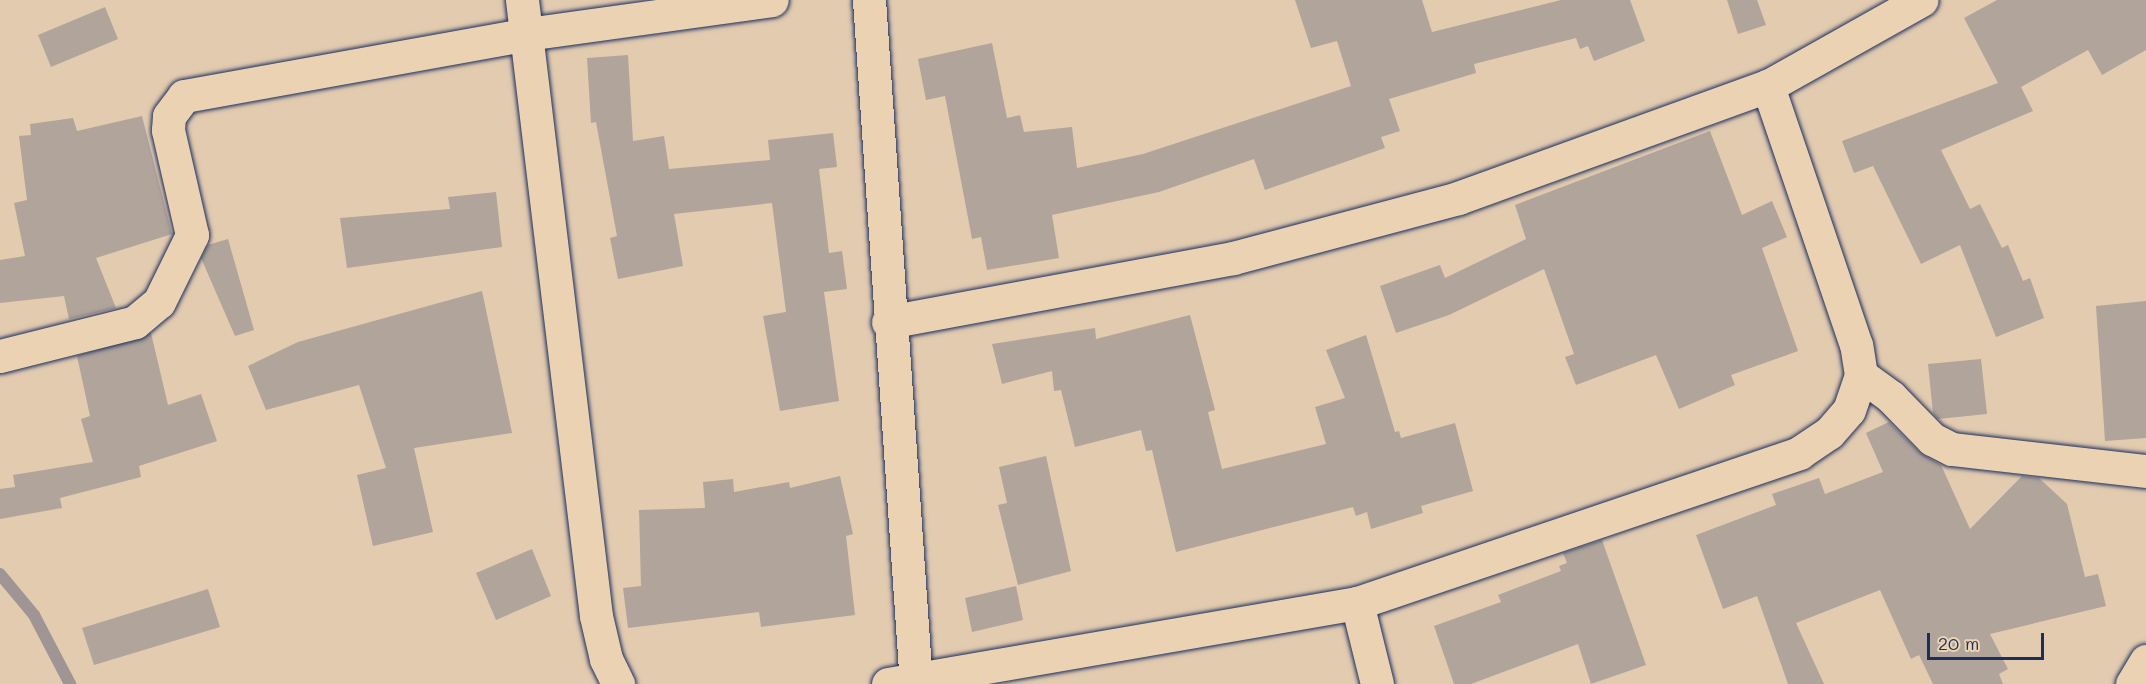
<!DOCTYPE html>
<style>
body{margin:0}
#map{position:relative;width:2146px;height:684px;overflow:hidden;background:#e3cbb0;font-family:Mali,sans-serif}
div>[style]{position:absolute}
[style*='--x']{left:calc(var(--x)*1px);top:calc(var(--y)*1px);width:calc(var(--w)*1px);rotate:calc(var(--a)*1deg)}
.stream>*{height:12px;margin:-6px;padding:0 6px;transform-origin:6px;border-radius:6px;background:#9f9595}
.building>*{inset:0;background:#b0a49b}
.roads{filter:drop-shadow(0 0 2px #1b2f5e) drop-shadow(0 0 2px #1b2f5e)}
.minor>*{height:33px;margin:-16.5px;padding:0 16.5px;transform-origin:16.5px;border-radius:16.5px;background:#ebd2b3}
span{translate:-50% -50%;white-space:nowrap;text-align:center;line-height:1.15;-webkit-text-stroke:4.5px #ebd2b3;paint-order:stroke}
.scale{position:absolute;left:1927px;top:633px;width:117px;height:27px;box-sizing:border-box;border:3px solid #1b2f5e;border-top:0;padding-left:8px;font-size:18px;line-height:21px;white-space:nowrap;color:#1b2f5e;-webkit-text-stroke:4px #ebd2b3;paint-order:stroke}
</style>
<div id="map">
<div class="stream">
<div style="--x:0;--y:574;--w:53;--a:50.3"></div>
<div style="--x:34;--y:615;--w:78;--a:62.4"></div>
</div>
<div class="building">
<div style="clip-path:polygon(1295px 0,1422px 0,1432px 32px,1561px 0,1630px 0,1645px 41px,1594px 61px,1588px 46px,1580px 49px,1576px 38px,1474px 64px,1476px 73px,1389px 99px,1400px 131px,1381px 137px,1385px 148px,1265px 190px,1254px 159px,1159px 192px,1052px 215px,1059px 258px,987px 270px,981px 237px,972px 239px,945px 96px,926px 100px,918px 59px,992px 43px,1007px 118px,1020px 115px,1024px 132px,1072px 127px,1077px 168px,1143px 154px,1351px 86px,1337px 41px,1311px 48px)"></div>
<div style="clip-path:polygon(1727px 0,1757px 0,1766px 25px,1738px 34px)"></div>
<div style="clip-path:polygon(1997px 0,2146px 0,2146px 50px,2102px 75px,2088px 50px,2021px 87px,2033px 111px,1941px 150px,1970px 209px,1980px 204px,2002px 248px,2008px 245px,2023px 281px,2030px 278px,2044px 318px,1996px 337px,1960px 245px,1921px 264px,1873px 166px,1854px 173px,1842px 141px,1998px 83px,1964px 18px)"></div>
<div style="clip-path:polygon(105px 7px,118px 39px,51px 67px,38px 35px)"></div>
<div style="clip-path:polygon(628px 55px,633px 141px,664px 136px,669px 169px,770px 160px,768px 140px,833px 133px,837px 167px,819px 169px,829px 253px,842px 251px,847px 289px,824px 292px,839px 401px,780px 411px,763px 316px,786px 312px,772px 203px,674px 214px,683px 266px,618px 279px,610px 238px,617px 236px,596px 122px,591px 123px,587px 58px)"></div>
<div style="clip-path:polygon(142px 116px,172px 234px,96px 258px,116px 308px,69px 319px,64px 296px,0 303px,0 260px,25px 256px,14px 203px,27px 200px,19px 136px,31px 135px,30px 124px,73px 118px,77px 131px)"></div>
<div style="clip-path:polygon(1710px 131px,1742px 215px,1772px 201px,1787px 237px,1762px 248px,1798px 351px,1731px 375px,1735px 385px,1679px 409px,1656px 355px,1576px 385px,1565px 357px,1574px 354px,1544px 269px,1449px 315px,1396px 333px,1380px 286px,1440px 265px,1445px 278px,1526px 239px,1515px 205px)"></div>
<div style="clip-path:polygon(496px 192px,502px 247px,347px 268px,340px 218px,450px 209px,448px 197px)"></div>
<div style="clip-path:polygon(228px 239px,254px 330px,235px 336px,201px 258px,208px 245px)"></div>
<div style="clip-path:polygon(482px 291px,512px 433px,414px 448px,433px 532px,373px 546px,357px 475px,386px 468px,359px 385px,266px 410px,248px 366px,298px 342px)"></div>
<div style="clip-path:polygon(2146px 301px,2146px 438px,2105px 441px,2096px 306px)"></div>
<div style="clip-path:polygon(1190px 315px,1215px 410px,1208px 412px,1222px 469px,1326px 444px,1315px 407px,1345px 398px,1326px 350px,1366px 335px,1395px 432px,1399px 431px,1401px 438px,1455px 423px,1473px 491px,1421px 506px,1423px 513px,1371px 529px,1367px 512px,1356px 516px,1353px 507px,1176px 552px,1152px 450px,1146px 451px,1141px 430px,1075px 447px,1061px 390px,1054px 391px,1052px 371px,1002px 384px,992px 344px,1095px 328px,1096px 339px)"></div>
<div style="clip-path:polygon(151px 333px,168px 405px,201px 394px,217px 441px,139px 466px,141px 477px,60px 498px,62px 508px,0 519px,0 489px,15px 487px,13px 475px,93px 462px,81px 419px,90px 416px,77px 356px)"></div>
<div style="clip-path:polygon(1981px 359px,1987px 414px,1938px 419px,1933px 413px,1928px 364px)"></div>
<div style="clip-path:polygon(1889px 422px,1919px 452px,1941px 465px,1970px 529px,2022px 476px,2039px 478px,2067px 504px,2085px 577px,2098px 574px,2106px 606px,1990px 634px,2008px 669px,1999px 674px,2003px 684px,1933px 684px,1919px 655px,1911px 659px,1880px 590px,1796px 623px,1824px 684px,1788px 684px,1757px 596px,1723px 609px,1696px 535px,1776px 505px,1772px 494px,1819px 478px,1825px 494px,1883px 472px,1866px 433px)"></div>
<div style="clip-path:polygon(1046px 456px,1071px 571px,1018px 585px,998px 505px,1007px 503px,999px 467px)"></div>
<div style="clip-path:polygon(840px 476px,853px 534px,846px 536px,855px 615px,761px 627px,759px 612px,628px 628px,623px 588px,641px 586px,639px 510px,705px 508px,703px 482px,733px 479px,734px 492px,789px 482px,790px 488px)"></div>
<div style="clip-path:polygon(1602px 540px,1646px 665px,1591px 684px,1578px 644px,1471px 684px,1454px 684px,1434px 626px,1501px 602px,1498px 595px,1561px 571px,1559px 566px,1567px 563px,1563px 553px)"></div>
<div style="clip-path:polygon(532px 549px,551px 596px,496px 620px,476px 573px)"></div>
<div style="clip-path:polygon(1016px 586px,1023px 620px,972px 632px,965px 598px)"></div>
<div style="clip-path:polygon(208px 589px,220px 627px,94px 665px,82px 628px)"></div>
</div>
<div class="roads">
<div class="minor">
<div style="--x:522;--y:0;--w:620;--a:83.15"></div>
<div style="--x:596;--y:616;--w:44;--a:76.9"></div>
<div style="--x:606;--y:659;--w:28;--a:64"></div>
<div style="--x:869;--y:0;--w:686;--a:86.07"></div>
<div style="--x:888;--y:322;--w:351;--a:-10.5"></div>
<div style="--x:1233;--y:258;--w:233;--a:-14.9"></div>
<div style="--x:1458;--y:198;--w:330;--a:-19.9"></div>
<div style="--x:1768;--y:86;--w:176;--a:-29.3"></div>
<div style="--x:0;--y:356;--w:139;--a:-14.1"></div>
<div style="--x:135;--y:322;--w:31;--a:-40"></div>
<div style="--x:159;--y:302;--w:75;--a:-63.8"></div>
<div style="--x:192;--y:235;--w:108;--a:-102.9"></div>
<div style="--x:168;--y:130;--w:14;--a:-86"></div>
<div style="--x:169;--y:116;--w:25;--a:-53"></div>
<div style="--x:184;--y:96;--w:349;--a:-10.2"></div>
<div style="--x:527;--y:34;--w:247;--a:-7.9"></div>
<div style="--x:1861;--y:375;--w:37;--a:36"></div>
<div style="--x:1891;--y:397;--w:59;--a:45.7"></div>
<div style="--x:1932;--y:439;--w:22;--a:27"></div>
<div style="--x:1952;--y:449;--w:195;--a:6.5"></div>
<div style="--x:1357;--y:603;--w:83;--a:76.1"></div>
<div style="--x:888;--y:684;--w:476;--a:-9.8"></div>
<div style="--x:1357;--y:603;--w:467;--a:-18.7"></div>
<div style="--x:1799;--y:453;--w:36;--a:-34"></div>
<div style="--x:1829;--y:433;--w:30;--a:-49"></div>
<div style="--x:1849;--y:410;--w:37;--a:-71"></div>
<div style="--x:1861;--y:375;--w:30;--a:-99"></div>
<div style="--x:1856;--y:345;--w:274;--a:-108.8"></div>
<div style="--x:2132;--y:684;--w:27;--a:-59"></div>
</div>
</div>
<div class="scale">20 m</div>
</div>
